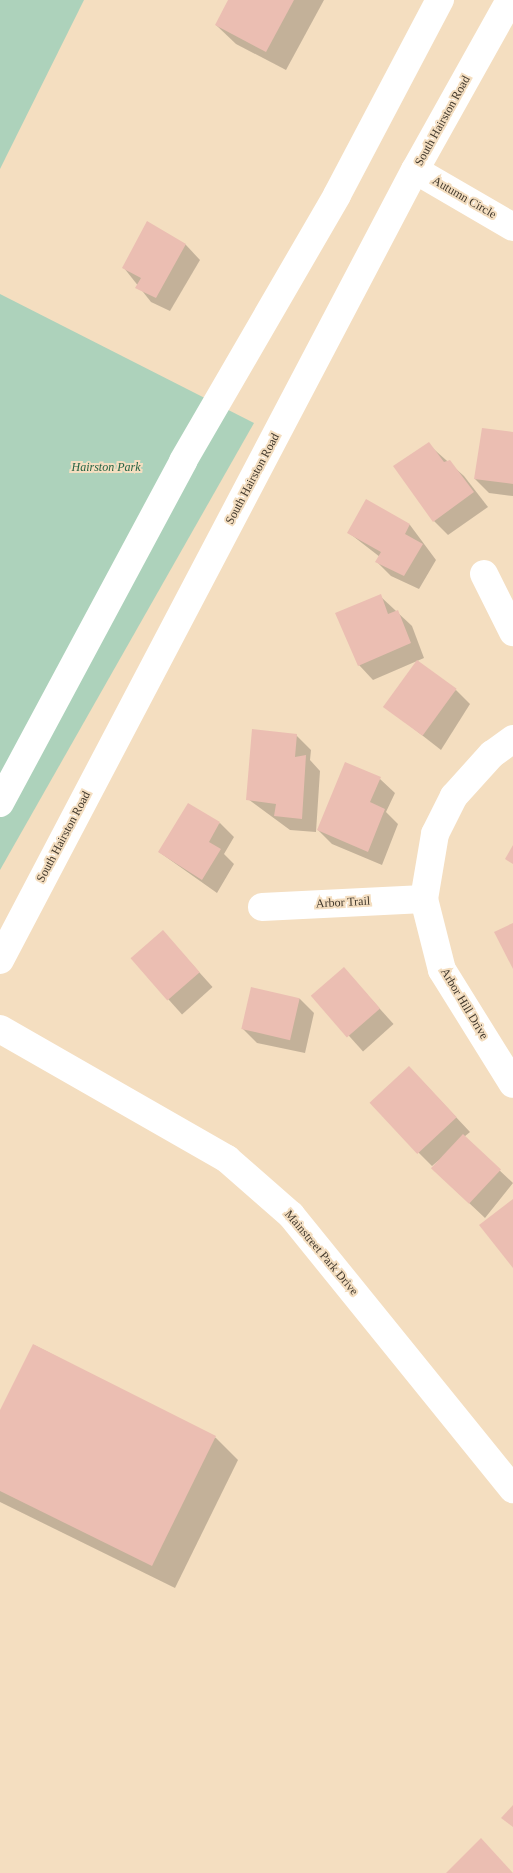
<!DOCTYPE html>
<html>
<head>
<meta charset="utf-8">
<style>
  body { margin:0 }
  #map { position:relative; width:513px; height:1873px; overflow:hidden; background:#f4dec0; font-family:"Times New Roman",serif }
  div>[style] { position:absolute }
  [style*='--x'] { left:calc(var(--x)*1px); top:calc(var(--y)*1px); width:calc(var(--w)*1px); rotate:calc(var(--a)*1deg) }
  .green>* { inset:0; background:#add2bb }
  .shadow>* { inset:0; background:#0003; transform-origin:0 0 }
  .building>* { inset:0; background:#ebbeb2; transform-origin:0 0 }
  .minor>* { height:28px; margin:-14px; padding:0 14px; transform-origin:14px; border-radius:14px; background:#fff }
  .primary>* { height:28px; margin:-14px; padding:0 14px; transform-origin:14px; border-radius:14px; background:#fff }
  span { translate:-50% -50%; white-space:nowrap; text-align:center; line-height:1.15; -webkit-text-stroke:4px #f4dec0; paint-order:stroke }
  .street-label { font-size:12px; color:#42392d }
  .park-label { font-size:12px; color:#236242; font-style:italic }
</style>
</head>
<body>
<div id="map">
  <div class="green">
    <div style="clip-path:polygon(0 0,84px 0,0 169px)"></div>
    <div style="clip-path:polygon(0 294px,254px 423px,0 870px)"></div>
  </div>
  <div class="shadow">
    <div style="clip-path:polygon(229px 0,324px 0,286px 70px,236px 44px,216px 25px)"></div>
    <div style="clip-path:polygon(147px 223px,186px 245px,200px 260px,170px 311px,151px 302px,124px 268px)"></div>
    <div style="clip-path:polygon(513px 433px,513px 496px,489px 493px,475px 479px)"></div>
    <div style="clip-path:polygon(428px 444px,464px 476px,488px 507px,448px 535px,434px 521px)"></div>
    <div style="clip-path:polygon(367px 501px,410px 525px,436px 560px,419px 589px,391px 576px,377px 562px,380px 557px,349px 533px)"></div>
    <div style="clip-path:polygon(380px 596px,412px 626px,424px 658px,373px 680px,359px 665px)"></div>
    <div style="clip-path:polygon(456px 690px,470px 704px,441px 750px,386px 707px)"></div>
    <div style="clip-path:polygon(296px 735px,311px 750px,310px 760px,320px 771px,316px 832px,290px 830px,248px 799px)"></div>
    <div style="clip-path:polygon(346px 764px,380px 779px,395px 793px,386px 812px,398px 824px,382px 865px,332px 844px,318px 830px)"></div>
    <div style="clip-path:polygon(220px 823px,234px 837px,224px 854px,234px 864px,217px 893px,159px 852px)"></div>
    <div style="left:163px;top:932px;width:74px;height:41px;rotate:48deg"></div>
    <div style="left:344px;top:969px;width:74px;height:41px;rotate:48deg"></div>
    <div style="clip-path:polygon(252px 989px,300px 999px,314px 1013px,305px 1053px,257px 1043px,243px 1029px)"></div>
    <div style="clip-path:polygon(423px 1082px,470px 1132px,464px 1137px,513px 1183px,485px 1218px,433px 1169px,439px 1160px,432px 1166px,418px 1152px)"></div>
    <div style="clip-path:polygon(34px 1345px,216px 1438px,238px 1460px,175px 1588px,0 1502px,0 1413px)"></div>
  </div>
  <div class="building">
    <div style="clip-path:polygon(228px 0,294px 0,266px 52px,215px 25px)"></div>
    <div style="clip-path:polygon(147px 221px,186px 244px,156px 298px,135px 288px,141px 278px,122px 268px)"></div>
    <div style="clip-path:polygon(482px 428px,513px 432px,513px 484px,474px 479px)"></div>
    <div style="clip-path:polygon(429px 442px,444px 462px,450px 460px,474px 492px,433px 522px,393px 466px)"></div>
    <div style="clip-path:polygon(366px 499px,410px 524px,405px 534px,423px 544px,404px 576px,375px 562px,381px 552px,347px 533px)"></div>
    <div style="clip-path:polygon(381px 594px,388px 614px,398px 610px,411px 643px,358px 666px,335px 613px)"></div>
    <div style="left:417px;top:660px;width:49px;height:58px;rotate:36deg"></div>
    <div style="clip-path:polygon(252px 729px,297px 734px,295px 757px,306px 755px,302px 819px,274px 816px,276px 804px,246px 800px)"></div>
    <div style="clip-path:polygon(345px 762px,381px 777px,370px 802px,385px 809px,368px 852px,317px 830px)"></div>
    <div style="clip-path:polygon(188px 803px,220px 822px,209px 842px,221px 849px,202px 880px,158px 852px)"></div>
    <div style="clip-path:polygon(513px 845px,513px 864px,505px 859px)"></div>
    <div style="clip-path:polygon(513px 923px,513px 969px,494px 932px)"></div>
    <div style="left:163px;top:930px;width:56px;height:43px;rotate:49deg"></div>
    <div style="left:344px;top:967px;width:55px;height:44px;rotate:49deg"></div>
    <div style="left:251px;top:987px;width:50px;height:43px;rotate:13deg"></div>
    <div style="left:409px;top:1066px;width:70px;height:54px;rotate:47deg"></div>
    <div style="left:463px;top:1134px;width:52px;height:47px;rotate:43deg"></div>
    <div style="clip-path:polygon(513px 1199px,513px 1268px,479px 1225px)"></div>
    <div style="clip-path:polygon(33px 1344px,216px 1436px,152px 1566px,0 1491px,0 1410px)"></div>
    <div style="clip-path:polygon(513px 1805px,513px 1827px,501px 1818px)"></div>
    <div style="clip-path:polygon(481px 1838px,513px 1873px,446px 1873px)"></div>
  </div>
  <div class="minor">
    <div style="--x:415;--y:170;--w:113;--a:30.2"></div>
    <div style="--x:484;--y:574;--w:65;--a:63.4"></div>
    <div style="--x:513;--y:739;--w:26;--a:144"></div>
    <div style="--x:492;--y:754;--w:57;--a:132.1"></div>
    <div style="--x:454;--y:796;--w:42;--a:116.6"></div>
    <div style="--x:435;--y:834;--w:66;--a:99.6"></div>
    <div style="--x:424;--y:899;--w:73;--a:75.8"></div>
    <div style="--x:442;--y:970;--w:134;--a:58.1"></div>
    <div style="--x:262;--y:907;--w:162;--a:-2.8"></div>
    <div style="--x:0;--y:1029;--w:262;--a:29.8"></div>
    <div style="--x:227;--y:1159;--w:85;--a:41.2"></div>
    <div style="--x:291;--y:1215;--w:353;--a:51"></div>
  </div>
  <div class="primary">
    <div style="--x:0;--y:803;--w:388;--a:-61.8"></div>
    <div style="--x:183;--y:461;--w:307;--a:-59.9"></div>
    <div style="--x:337;--y:195;--w:221;--a:-62.2"></div>
    <div style="--x:0;--y:960;--w:892;--a:-62.29"></div>
    <div style="--x:415;--y:170;--w:195;--a:-60.8"></div>
  </div>
  <div class="street-label">
    <span style="left:443px;top:121px;rotate:-61deg">South Hairston Road</span>
    <span style="left:464px;top:198px;rotate:30deg">Autumn Circle</span>
    <span style="left:253px;top:479px;rotate:-62deg">South Hairston Road</span>
    <span style="left:64px;top:837px;rotate:-62deg">South Hairston Road</span>
    <span style="left:343px;top:903px;rotate:-3deg">Arbor Trail</span>
    <span style="left:464px;top:1004px;rotate:59deg">Arbor Hill Drive</span>
    <span style="left:321px;top:1253px;rotate:50deg">Mainstreet Park Drive</span>
  </div>
  <div class="park-label">
    <span style="left:106px;top:468px">Hairston Park</span>
  </div>
</div>
</body>
</html>
